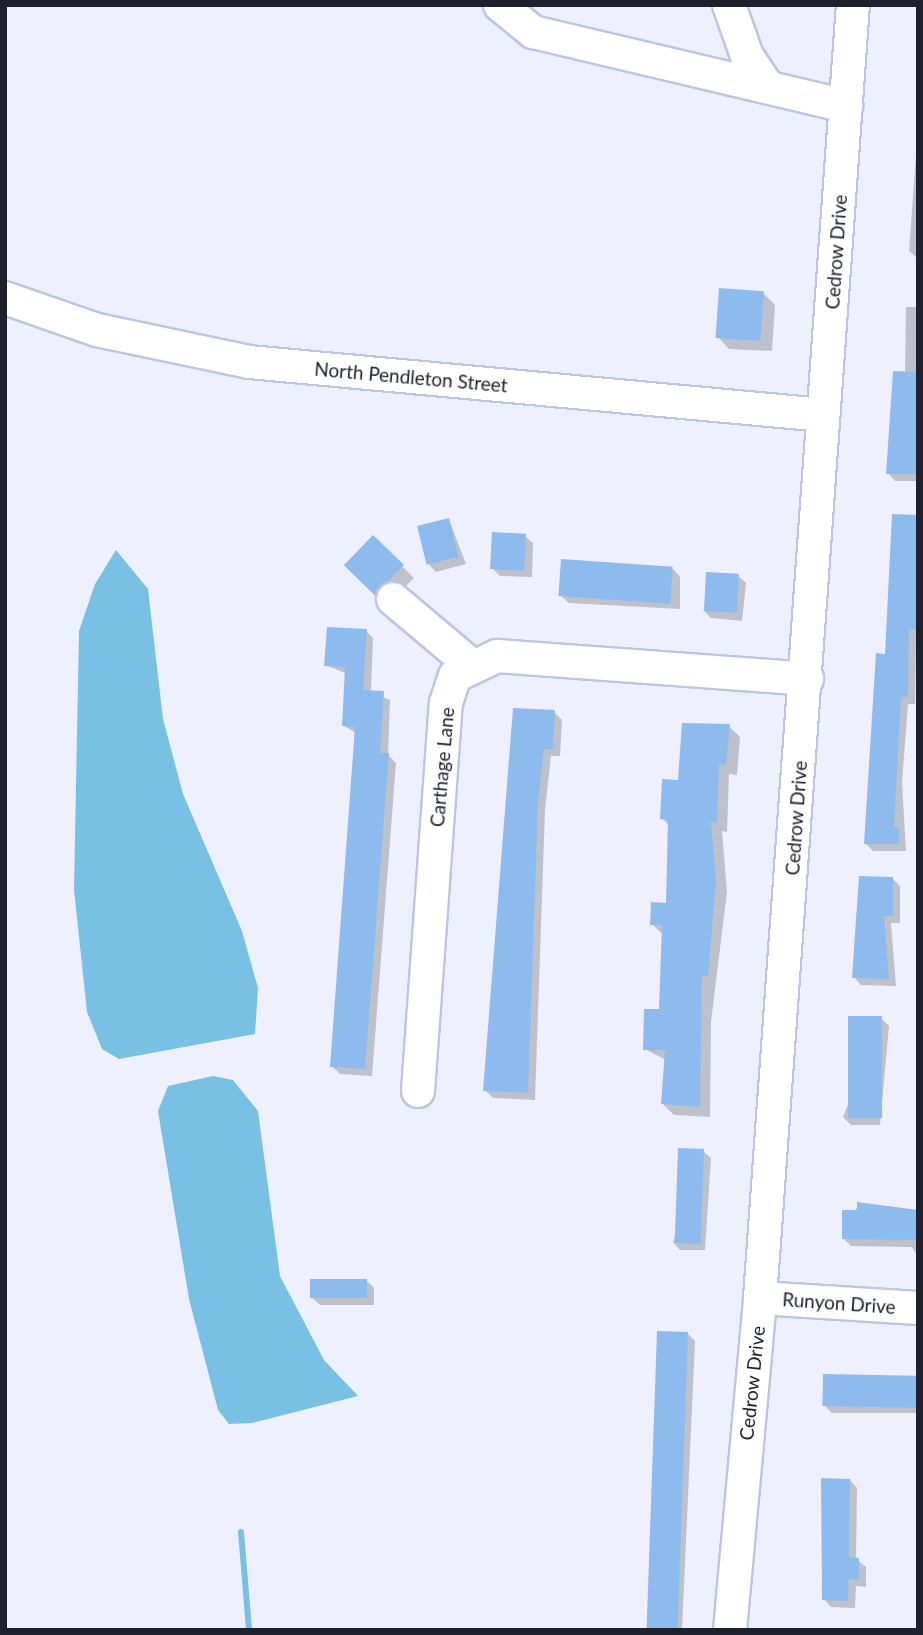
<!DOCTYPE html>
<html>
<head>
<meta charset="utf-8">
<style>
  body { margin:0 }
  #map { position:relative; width:923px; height:1635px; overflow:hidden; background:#eef1fd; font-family:Lato,sans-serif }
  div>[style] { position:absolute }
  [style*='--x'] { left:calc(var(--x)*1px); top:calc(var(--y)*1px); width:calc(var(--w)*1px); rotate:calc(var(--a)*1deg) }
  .water>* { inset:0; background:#79c1e4 }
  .shadow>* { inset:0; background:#0003; transform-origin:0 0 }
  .stream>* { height:6px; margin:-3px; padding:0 3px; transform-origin:3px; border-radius:3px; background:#79c1e4 }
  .building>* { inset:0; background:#8ebbee; transform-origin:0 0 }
  .roads { filter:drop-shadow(2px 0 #bec5e2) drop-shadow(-2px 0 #bec5e2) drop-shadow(0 2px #bec5e2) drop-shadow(0 -2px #bec5e2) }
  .minor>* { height:32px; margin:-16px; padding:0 16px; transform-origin:16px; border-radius:16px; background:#fff }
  span { translate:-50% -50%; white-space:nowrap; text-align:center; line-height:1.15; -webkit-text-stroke:6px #fff; paint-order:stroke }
  .street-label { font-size:19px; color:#1e202b }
  .frame { position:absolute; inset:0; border:7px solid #1e202b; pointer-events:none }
</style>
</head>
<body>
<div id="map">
  <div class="water">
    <div style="clip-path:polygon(116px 550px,148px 589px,163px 719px,183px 794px,242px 931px,258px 988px,255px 1034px,119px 1059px,102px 1049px,87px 1012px,74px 890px,79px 631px,95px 584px)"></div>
    <div style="clip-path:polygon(213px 1076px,233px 1080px,258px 1111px,280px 1276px,324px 1360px,358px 1396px,252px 1423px,229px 1424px,218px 1410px,189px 1299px,158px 1111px,168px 1086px)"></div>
  </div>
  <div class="shadow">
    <div style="clip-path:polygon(918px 127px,918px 259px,909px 251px)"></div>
    <div style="clip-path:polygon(763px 293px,775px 305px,772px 351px,729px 349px,718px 337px)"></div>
    <div style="clip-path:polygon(906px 307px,918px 307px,918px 481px,895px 481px,888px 473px,905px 373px)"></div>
    <div style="clip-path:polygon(918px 516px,915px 704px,908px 704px,902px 782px,906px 851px,873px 851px,865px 843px,887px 655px)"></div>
    <div style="clip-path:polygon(449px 520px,466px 564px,436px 572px,429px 565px)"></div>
    <div style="clip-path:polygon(525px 536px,533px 543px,532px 577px,500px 576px,492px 568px)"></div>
    <div style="left:373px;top:537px;width:58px;height:40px;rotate:45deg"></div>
    <div style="clip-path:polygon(673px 569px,680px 577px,680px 609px,569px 603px,561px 596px)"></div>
    <div style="clip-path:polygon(738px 576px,746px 583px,742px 621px,711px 618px,703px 610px)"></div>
    <div style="clip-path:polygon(366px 631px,373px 638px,371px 692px,390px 700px,388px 755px,396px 763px,372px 1076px,340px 1074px,332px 1066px,356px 733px,344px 726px,347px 674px,326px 665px)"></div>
    <div style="clip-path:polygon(515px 710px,554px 712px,562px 720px,560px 756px,551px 756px,545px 810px,535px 1100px,493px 1098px,485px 1090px)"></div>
    <div style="clip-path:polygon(729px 726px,740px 737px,737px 775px,729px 774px,727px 832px,722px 831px,727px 892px,711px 1022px,710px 1117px,674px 1115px,663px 1104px,666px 1060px,645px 1049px,661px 1011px,664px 936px,652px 924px,668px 905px,670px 827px,662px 818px,679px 782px)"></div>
    <div style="clip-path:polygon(893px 879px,900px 886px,900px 923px,891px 923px,896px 986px,861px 985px,854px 977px)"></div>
    <div style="clip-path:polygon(881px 1018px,889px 1026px,880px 1125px,851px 1125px,843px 1117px)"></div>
    <div style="clip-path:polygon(703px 1151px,711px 1158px,705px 1250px,680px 1250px,673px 1242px)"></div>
    <div style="clip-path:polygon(859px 1203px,918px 1212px,918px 1257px,912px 1247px,851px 1246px,843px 1238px)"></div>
    <div style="clip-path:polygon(366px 1280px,374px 1288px,374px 1305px,320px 1305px,312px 1298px)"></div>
    <div style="clip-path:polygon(688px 1334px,695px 1341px,682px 1630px,648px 1630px)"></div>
    <div style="clip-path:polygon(918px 1378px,918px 1413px,832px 1413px,824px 1405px)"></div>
    <div style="clip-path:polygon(850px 1480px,857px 1488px,856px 1559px,866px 1567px,866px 1587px,856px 1586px,855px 1608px,831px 1607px,824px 1599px)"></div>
  </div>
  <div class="stream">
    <div style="--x:241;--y:1532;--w:98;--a:85.3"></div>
  </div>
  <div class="building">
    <div style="left:719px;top:288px;width:45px;height:50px;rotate:4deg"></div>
    <div style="clip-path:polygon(893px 371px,918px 372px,918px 474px,886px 474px)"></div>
    <div style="clip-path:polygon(892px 514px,918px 515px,918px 630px,909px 629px,908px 697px,901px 697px,894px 827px,899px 827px,899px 844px,864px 844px,876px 653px,885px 654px)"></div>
    <div style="left:449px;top:518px;width:40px;height:33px;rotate:76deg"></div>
    <div style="left:492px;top:532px;width:34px;height:37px;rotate:3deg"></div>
    <div style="left:373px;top:535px;width:43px;height:42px;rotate:44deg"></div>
    <div style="left:561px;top:559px;width:112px;height:37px;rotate:4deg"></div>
    <div style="left:706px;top:572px;width:33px;height:39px;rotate:3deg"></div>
    <div style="clip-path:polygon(327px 627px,367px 629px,363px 690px,384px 691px,380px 753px,389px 753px,365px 1069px,330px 1067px,355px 727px,342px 726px,345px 667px,324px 666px)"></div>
    <div style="clip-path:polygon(513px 708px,555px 710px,553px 749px,544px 749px,538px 801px,528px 1093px,483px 1091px)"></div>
    <div style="clip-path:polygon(682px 723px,730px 724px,726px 765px,719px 764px,717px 822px,711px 821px,716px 880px,708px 976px,702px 976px,700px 1107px,661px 1104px,665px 1050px,643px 1050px,644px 1009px,659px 1009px,662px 925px,650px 925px,651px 902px,666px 903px,668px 820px,660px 819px,662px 779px,678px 780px)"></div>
    <div style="clip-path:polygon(859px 876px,893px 877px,893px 916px,884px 916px,889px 979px,852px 978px)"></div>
    <div style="left:848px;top:1016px;width:34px;height:102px"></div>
    <div style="left:678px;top:1148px;width:26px;height:95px;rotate:2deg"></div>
    <div style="clip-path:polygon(857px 1202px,918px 1210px,918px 1240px,842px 1239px,842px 1210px,857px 1210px)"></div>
    <div style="left:310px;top:1279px;width:57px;height:19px"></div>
    <div style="left:657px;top:1331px;width:31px;height:299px;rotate:2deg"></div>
    <div style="left:823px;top:1374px;width:95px;height:32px;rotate:1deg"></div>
    <div style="clip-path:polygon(821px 1478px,850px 1479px,849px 1557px,859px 1558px,859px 1580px,849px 1579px,848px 1601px,822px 1600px)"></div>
  </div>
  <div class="roads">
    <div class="minor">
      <div style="--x:500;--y:5;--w:43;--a:39.3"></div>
      <div style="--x:533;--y:32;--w:322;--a:13.3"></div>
      <div style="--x:729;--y:5;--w:54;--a:70.6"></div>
      <div style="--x:747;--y:56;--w:37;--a:56"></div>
      <div style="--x:5;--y:298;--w:97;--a:19.2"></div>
      <div style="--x:97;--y:330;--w:155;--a:11.9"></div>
      <div style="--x:249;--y:362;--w:577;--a:5.27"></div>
      <div style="--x:393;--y:599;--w:101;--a:40.2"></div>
      <div style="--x:418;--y:1091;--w:389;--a:-85.9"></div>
      <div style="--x:446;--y:703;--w:28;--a:-72"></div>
      <div style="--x:455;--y:676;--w:47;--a:-25.5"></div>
      <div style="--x:497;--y:656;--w:311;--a:4.2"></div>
      <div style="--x:760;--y:1298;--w:158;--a:3.6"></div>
      <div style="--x:730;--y:1630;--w:333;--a:-84.8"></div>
      <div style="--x:760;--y:1298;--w:1296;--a:-85.89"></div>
    </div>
  </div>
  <div class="street-label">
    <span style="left:836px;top:252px;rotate:-86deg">Cedrow Drive</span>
    <span style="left:411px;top:377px;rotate:5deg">North Pendleton Street</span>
    <span style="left:442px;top:767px;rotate:-85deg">Carthage Lane</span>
    <span style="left:796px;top:818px;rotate:-86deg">Cedrow Drive</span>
    <span style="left:839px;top:1303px;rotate:4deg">Runyon Drive</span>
    <span style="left:752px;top:1383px;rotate:-84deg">Cedrow Drive</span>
  </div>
  <div class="frame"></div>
</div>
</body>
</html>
